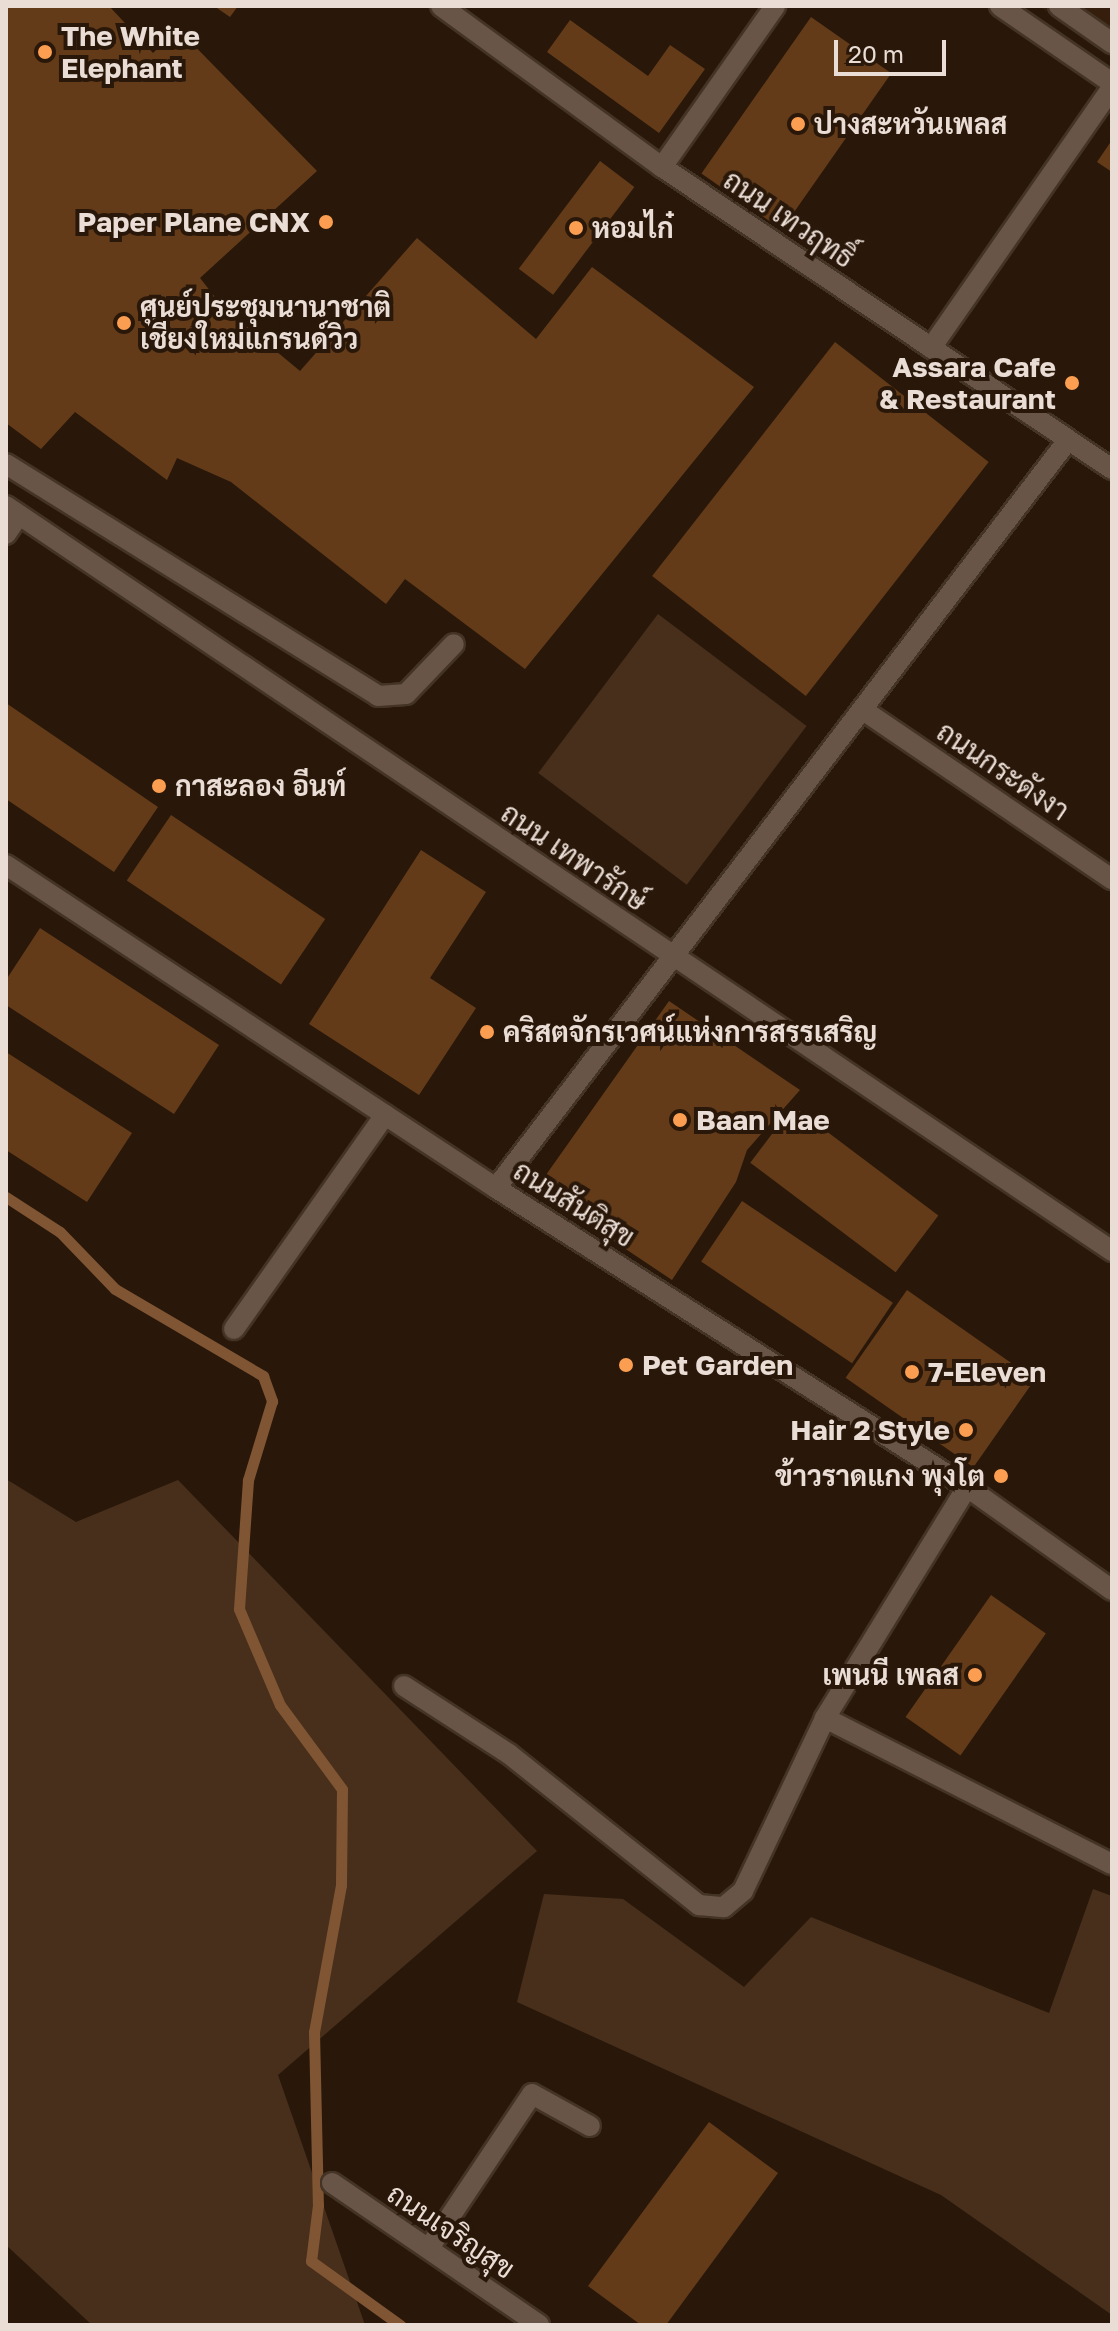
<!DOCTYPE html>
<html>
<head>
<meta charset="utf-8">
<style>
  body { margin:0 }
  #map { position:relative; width:1118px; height:2331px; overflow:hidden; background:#29180a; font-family:"Golos Text",Sarabun,sans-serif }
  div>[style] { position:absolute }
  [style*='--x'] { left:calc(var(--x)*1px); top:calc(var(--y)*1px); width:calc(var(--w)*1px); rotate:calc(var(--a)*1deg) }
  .built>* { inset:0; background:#351e0b }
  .green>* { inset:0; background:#482f1b; transform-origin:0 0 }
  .stream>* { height:11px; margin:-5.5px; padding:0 5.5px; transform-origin:5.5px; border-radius:5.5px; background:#805534 }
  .building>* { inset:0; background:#643b19; transform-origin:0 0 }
  .roads { filter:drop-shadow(2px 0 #443426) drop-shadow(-2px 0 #443426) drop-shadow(0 2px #443426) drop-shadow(0 -2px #443426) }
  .minor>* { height:20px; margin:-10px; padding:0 10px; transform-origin:10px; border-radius:10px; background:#685547 }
  .dots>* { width:22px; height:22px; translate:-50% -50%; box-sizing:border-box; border:4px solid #29180a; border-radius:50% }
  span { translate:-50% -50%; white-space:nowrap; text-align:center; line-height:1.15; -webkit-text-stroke:8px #29180a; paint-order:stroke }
  .poi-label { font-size:28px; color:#eaddd5; font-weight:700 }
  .left { translate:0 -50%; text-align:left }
  .right { translate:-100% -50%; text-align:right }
  .street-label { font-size:28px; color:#eaddd5 }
  .frame { position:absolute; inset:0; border:8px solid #eaddd5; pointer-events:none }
  .scale { position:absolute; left:834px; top:40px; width:112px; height:36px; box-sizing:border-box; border:4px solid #eaddd5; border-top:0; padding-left:10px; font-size:24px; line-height:28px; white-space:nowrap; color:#eaddd5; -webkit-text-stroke:6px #29180a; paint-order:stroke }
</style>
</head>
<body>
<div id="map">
  <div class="built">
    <div style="clip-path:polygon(1039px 6px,1112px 6px,1112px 58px)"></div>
  </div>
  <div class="green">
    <div style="left:658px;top:614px;width:186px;height:199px;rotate:37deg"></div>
    <div style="clip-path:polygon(6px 1479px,76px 1522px,178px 1480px,537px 1851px,278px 2075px,365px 2325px,92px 2325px,6px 2245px)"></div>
    <div style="clip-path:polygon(1093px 1889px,1112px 1896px,1112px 2315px,941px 2195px,517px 2002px,544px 1894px,623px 1899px,744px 1987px,811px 1917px,1049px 2013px)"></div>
  </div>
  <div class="stream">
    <div style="--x:6;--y:1197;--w:64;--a:32.9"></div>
    <div style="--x:60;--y:1232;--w:79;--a:46"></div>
    <div style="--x:115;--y:1289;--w:172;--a:30.4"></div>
    <div style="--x:263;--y:1376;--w:27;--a:70"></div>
    <div style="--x:272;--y:1401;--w:83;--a:106.9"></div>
    <div style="--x:248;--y:1480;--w:129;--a:94"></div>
    <div style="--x:239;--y:1609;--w:104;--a:66.9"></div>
    <div style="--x:280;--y:1705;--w:104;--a:53.6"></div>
    <div style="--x:342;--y:1789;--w:96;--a:90.6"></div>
    <div style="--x:341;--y:1885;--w:149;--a:100.4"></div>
    <div style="--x:314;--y:2032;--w:173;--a:88.7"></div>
    <div style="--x:318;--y:2205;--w:56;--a:97.1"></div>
    <div style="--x:311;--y:2261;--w:110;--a:35.7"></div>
  </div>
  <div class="building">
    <div style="clip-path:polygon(6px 6px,109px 6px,153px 53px,178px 29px,317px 171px,200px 278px,222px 306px,300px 371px,417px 238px,536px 339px,592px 267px,754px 387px,525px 669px,405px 579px,386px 604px,231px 482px,177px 458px,167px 480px,75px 412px,41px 449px,6px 423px)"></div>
    <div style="clip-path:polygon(214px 6px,238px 6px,230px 17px)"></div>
    <div style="left:811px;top:17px;width:98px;height:191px;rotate:35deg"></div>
    <div style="clip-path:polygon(570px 20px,648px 76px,670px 45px,705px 69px,659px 133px,547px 52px)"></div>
    <div style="clip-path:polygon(1112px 140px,1112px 172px,1097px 162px)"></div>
    <div style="left:600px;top:161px;width:43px;height:135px;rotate:37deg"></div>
    <div style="left:835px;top:342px;width:195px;height:297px;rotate:38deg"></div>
    <div style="clip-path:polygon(6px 703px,158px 807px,114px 872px,6px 799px)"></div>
    <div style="left:171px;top:815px;width:186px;height:79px;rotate:34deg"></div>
    <div style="clip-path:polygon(421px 850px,486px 892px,430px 978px,476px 1008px,419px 1095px,309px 1024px)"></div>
    <div style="clip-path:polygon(40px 928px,219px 1045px,174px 1114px,6px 1005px,6px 980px)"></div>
    <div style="clip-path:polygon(669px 1001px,800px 1090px,747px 1150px,736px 1182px,672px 1280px,536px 1189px)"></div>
    <div style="clip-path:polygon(6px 1052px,132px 1133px,87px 1202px,6px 1150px)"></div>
    <div style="left:793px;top:1106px;width:182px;height:71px;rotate:37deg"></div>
    <div style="left:742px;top:1201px;width:182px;height:73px;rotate:34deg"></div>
    <div style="left:907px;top:1290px;width:156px;height:107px;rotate:35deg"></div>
    <div style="left:991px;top:1595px;width:67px;height:149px;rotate:35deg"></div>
    <div style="clip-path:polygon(709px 2122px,778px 2173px,666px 2325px,641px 2325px,588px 2286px)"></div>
  </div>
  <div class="roads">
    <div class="minor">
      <div style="--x:441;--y:6;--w:273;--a:36.1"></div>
      <div style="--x:662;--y:167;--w:542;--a:33.87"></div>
      <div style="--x:1000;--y:6;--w:136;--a:34.5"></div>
      <div style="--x:1059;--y:6;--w:65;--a:34.9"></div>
      <div style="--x:662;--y:167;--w:197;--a:-54.9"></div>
      <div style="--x:931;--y:348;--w:317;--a:-55.2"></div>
      <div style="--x:6;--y:464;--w:438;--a:31.9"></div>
      <div style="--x:378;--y:696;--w:28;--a:-4"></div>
      <div style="--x:406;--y:694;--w:69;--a:-46.2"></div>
      <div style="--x:6;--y:506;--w:1334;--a:33.96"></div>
      <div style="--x:6;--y:534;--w:23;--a:-56"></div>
      <div style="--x:863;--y:710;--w:301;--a:34.2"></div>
      <div style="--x:6;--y:865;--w:587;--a:33.39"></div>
      <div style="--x:496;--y:1188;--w:558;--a:32.41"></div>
      <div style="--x:967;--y:1487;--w:178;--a:35.4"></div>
      <div style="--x:496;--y:1188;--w:942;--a:-52.59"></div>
      <div style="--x:234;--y:1329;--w:262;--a:-54.8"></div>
      <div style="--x:404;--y:1686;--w:125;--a:32.9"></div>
      <div style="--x:509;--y:1754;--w:243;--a:38.5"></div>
      <div style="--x:699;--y:1905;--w:25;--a:5"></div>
      <div style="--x:724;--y:1907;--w:25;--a:-40"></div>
      <div style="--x:743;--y:1891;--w:191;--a:-64.6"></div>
      <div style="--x:825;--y:1718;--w:271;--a:-58.4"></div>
      <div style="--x:825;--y:1718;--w:322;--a:27"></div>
      <div style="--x:332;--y:2183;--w:251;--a:34.4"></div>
      <div style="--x:429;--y:2248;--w:185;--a:-56.2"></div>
      <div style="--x:532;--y:2094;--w:66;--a:28.9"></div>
    </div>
  </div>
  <div class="dots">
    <div style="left:45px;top:52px;background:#fb9e51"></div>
    <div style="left:798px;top:124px;background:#fb9e51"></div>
    <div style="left:326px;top:222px;background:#fb9e51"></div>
    <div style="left:576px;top:228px;background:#fb9e51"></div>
    <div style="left:124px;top:323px;background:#fb9e51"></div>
    <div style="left:1072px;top:383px;background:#fb9e51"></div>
    <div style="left:159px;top:786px;background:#fb9e51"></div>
    <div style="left:487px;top:1032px;background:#fb9e51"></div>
    <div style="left:680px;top:1120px;background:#fb9e51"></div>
    <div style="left:626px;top:1365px;background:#fb9e51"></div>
    <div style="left:912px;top:1372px;background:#fb9e51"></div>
    <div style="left:966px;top:1430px;background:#fb9e51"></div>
    <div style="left:1001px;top:1476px;background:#fb9e51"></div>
    <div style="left:975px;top:1675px;background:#fb9e51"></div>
  </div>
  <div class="poi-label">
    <span class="left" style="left:61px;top:52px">The White<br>Elephant</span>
    <span class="left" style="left:814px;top:124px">ปางสะหวันเพลส</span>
    <span class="right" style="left:310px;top:222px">Paper Plane CNX</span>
    <span class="left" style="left:592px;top:228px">หอมไก๋</span>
    <span class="left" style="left:140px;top:323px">ศูนย์ประชุมนานาชาติ<br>เชียงใหม่แกรนด์วิว</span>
    <span class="right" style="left:1056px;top:383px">Assara Cafe<br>&amp; Restaurant</span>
    <span class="left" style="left:175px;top:786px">กาสะลอง อีนท์</span>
    <span class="left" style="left:503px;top:1032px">คริสตจักรเวศน์แห่งการสรรเสริญ</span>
    <span class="left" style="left:696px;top:1120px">Baan Mae</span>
    <span class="left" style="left:642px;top:1365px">Pet Garden</span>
    <span class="left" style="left:928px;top:1372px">7-Eleven</span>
    <span class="right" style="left:950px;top:1430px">Hair 2 Style</span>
    <span class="right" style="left:985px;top:1476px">ข้าวราดแกง พุงโต</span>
    <span class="right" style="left:959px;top:1675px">เพนนี เพลส</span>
  </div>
  <div class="street-label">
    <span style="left:789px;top:219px;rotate:34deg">ถนน เทวฤทธิ์</span>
    <span style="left:1003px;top:771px;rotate:34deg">ถนนกระดังงา</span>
    <span style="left:574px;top:857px;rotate:34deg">ถนน เทพารักษ์</span>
    <span style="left:574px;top:1204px;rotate:32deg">ถนนสันติสุข</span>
    <span style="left:451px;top:2231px;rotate:34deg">ถนนเจริญสุข</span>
  </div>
  <div class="frame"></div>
  <div class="scale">20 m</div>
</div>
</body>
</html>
